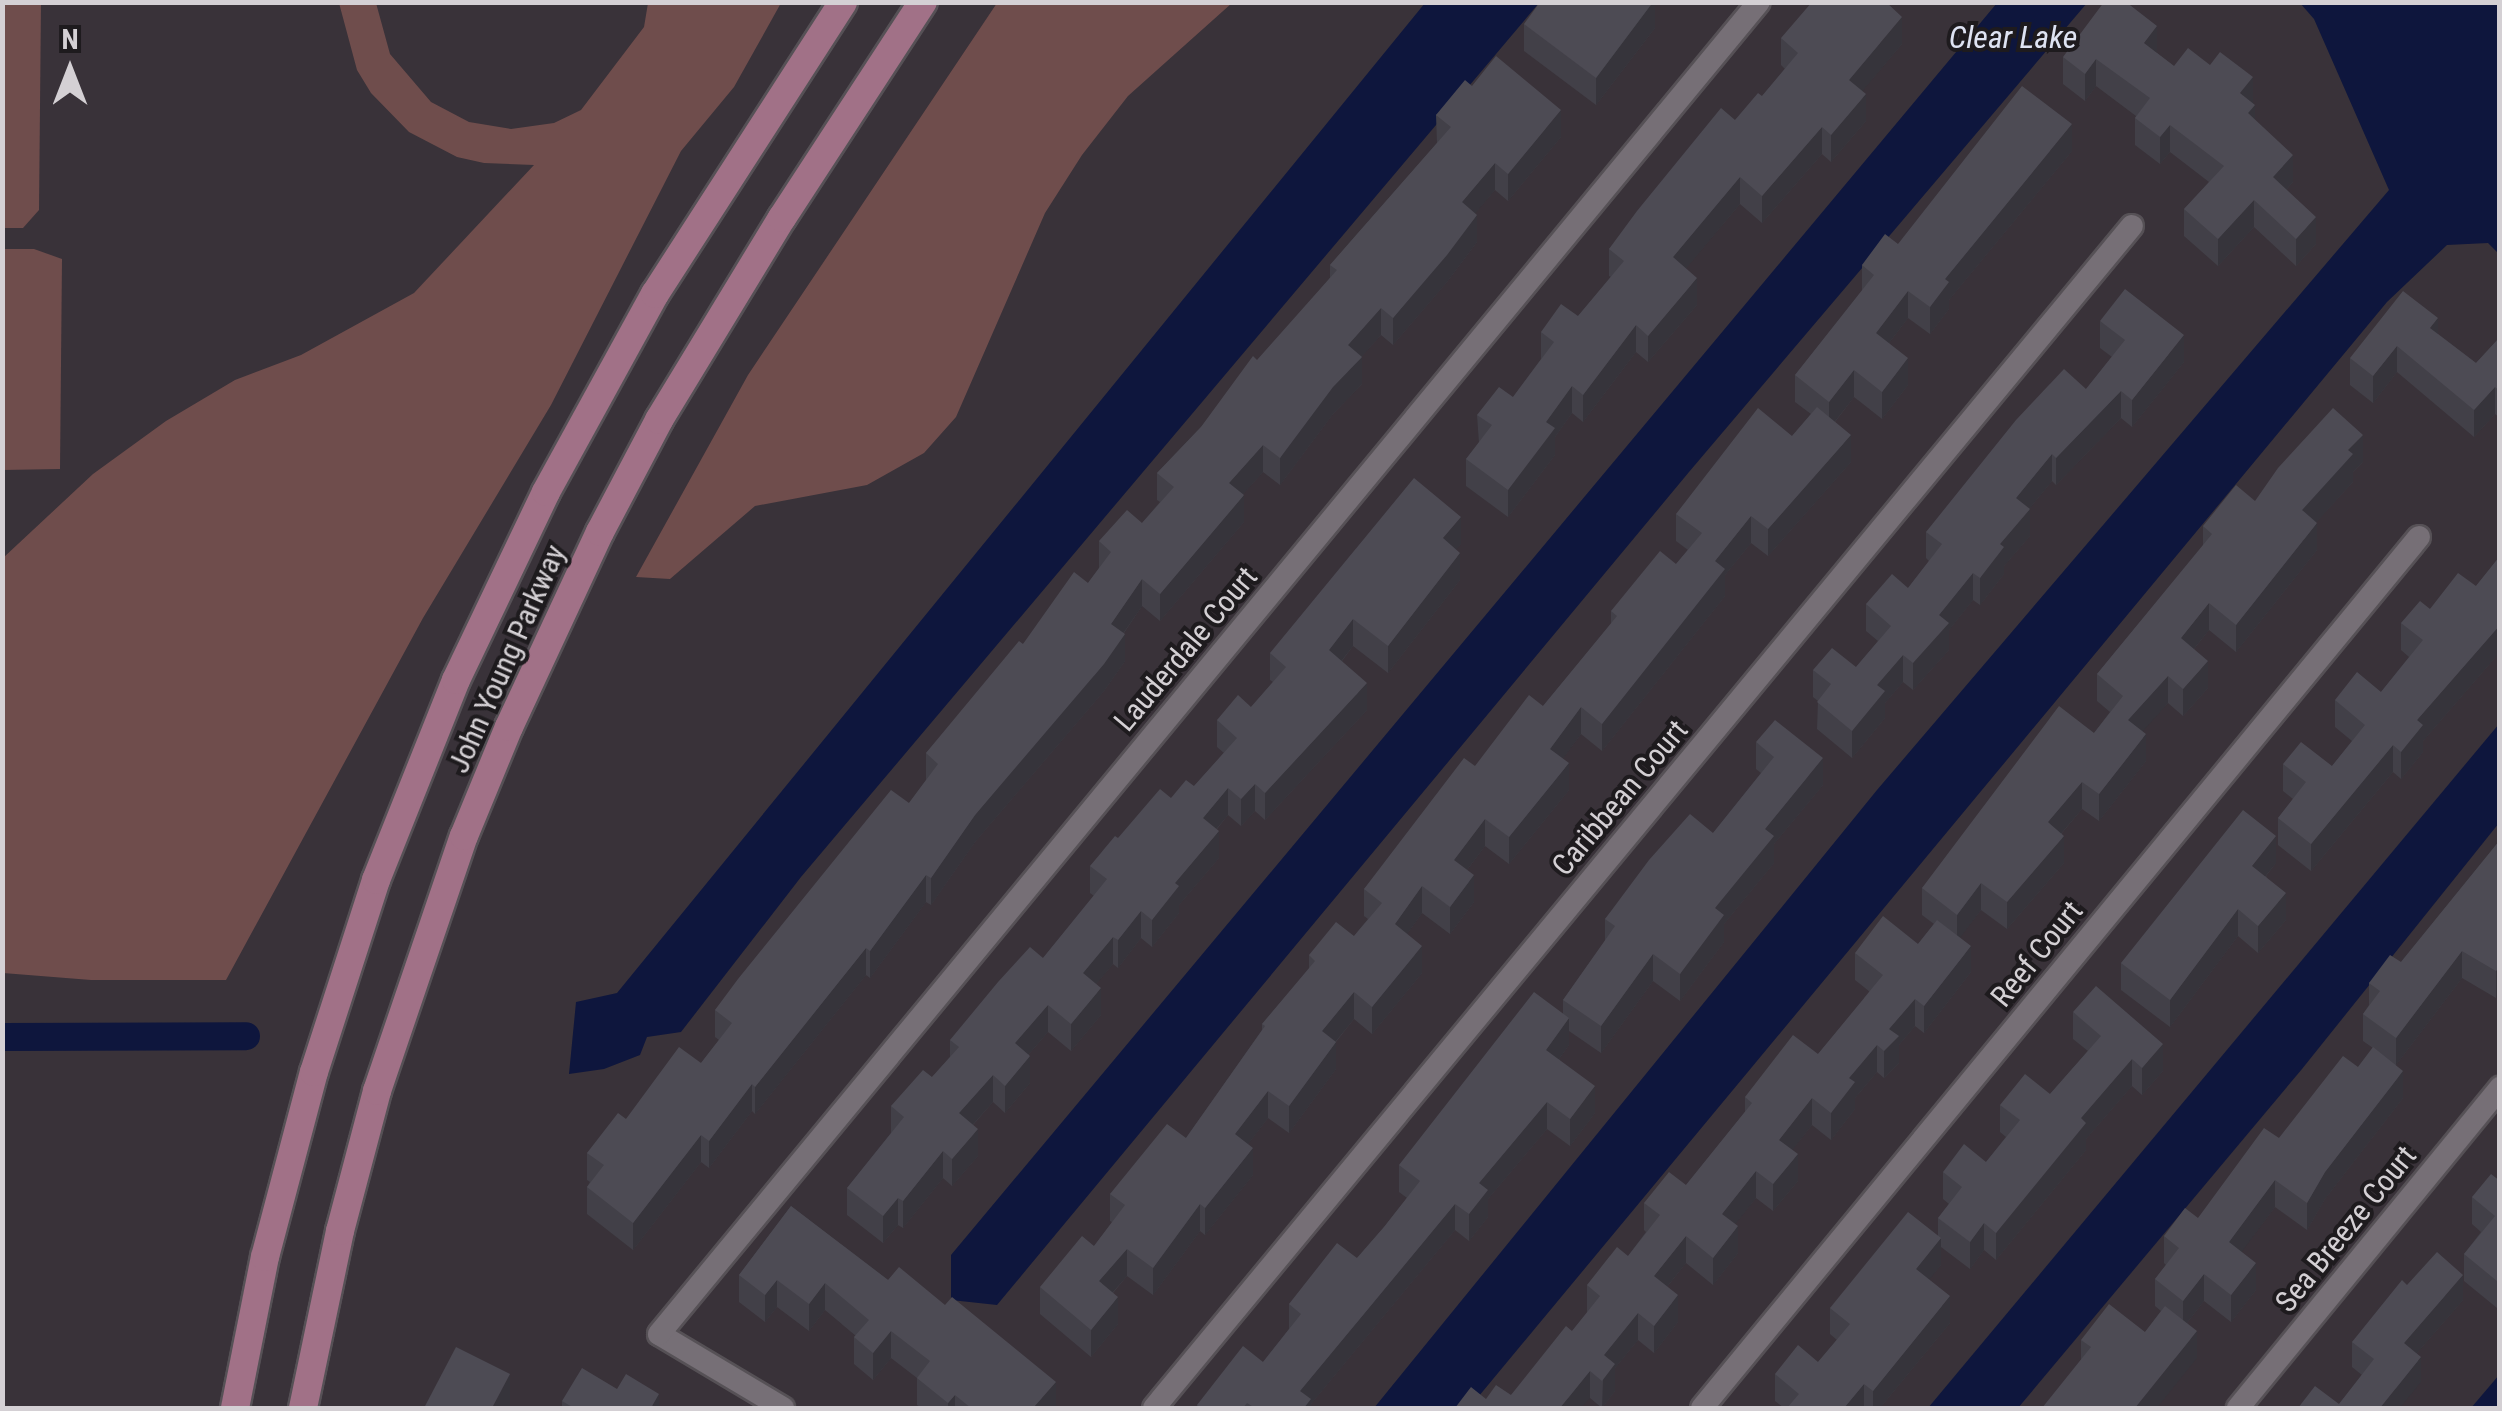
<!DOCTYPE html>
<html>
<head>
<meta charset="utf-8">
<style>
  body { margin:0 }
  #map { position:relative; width:2502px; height:1411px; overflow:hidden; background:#393239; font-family:"Roboto Condensed",sans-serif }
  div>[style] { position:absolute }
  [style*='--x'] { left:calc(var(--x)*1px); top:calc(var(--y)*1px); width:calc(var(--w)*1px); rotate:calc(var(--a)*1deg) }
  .green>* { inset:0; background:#6f4d4c }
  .water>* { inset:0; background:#0e163d }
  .canal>* { height:28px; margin:-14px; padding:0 14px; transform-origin:14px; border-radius:14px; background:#0e163d }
  .roads { filter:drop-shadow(2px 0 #565156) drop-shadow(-2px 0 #565156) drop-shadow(0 2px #565156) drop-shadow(0 -2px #565156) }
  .minor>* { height:22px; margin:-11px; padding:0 11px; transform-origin:11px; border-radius:11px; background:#766f76 }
  .primary>* { height:28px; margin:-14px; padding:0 14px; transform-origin:14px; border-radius:14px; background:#a17187 }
  .wall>* { inset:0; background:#424048 }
  .shaded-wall>* { inset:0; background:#36343b }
  .building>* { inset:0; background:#4d4b54 }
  span { translate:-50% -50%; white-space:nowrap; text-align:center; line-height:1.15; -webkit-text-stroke:8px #1e1b1e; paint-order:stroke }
  .street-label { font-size:30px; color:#d4d0d4 }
  .water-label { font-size:32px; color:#dee3f2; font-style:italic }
  .frame { position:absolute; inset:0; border:5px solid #d4d0d4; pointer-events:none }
  .north { position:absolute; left:20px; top:20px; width:100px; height:100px; -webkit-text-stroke:8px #1e1b1e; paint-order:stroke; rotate:0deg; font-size:28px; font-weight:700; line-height:40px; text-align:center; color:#d4d0d4 }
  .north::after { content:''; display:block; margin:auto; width:35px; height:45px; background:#d4d0d4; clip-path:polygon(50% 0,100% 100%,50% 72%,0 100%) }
</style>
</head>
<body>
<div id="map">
  <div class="green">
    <div style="clip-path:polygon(3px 2px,41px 3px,39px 210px,23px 228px,3px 228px)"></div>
    <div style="clip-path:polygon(339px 3px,376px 3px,390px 54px,431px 102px,469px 122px,511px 129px,554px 123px,581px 110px,644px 27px,648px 3px,781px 3px,734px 87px,681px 151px,551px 405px,423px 618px,226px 980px,91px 980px,3px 973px,3px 558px,93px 474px,166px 421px,235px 380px,301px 355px,414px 293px,534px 165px,484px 163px,457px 157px,409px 132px,371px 93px,357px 70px)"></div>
    <div style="clip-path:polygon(997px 3px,1232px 3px,1128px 96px,1082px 155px,1045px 213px,956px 417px,924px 453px,867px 485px,755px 506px,670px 579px,636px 577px,748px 375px)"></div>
    <div style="clip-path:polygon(2px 249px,34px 249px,62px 259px,60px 469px,3px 470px)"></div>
  </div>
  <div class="water">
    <div style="clip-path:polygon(1425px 3px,1539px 3px,801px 877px,681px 1032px,647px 1037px,640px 1055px,604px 1069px,569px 1074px,576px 1002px,617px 993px)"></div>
    <div style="clip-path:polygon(1997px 3px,2087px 3px,1689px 472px,997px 1305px,951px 1300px,951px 1255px)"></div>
    <div style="clip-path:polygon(2300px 3px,2499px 3px,2499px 254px,2488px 243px,2447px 245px,2387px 302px,1469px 1408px,1374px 1408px,1877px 790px,2389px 190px,2314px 19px)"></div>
    <div style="clip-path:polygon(2499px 724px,2499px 823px,2302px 1069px,2018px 1408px,1928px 1408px)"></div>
    <div style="clip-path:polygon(2499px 1375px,2499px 1408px,2471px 1408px)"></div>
  </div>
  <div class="canal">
    <div style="--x:2;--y:1037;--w:244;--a:-0.2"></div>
  </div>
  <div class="roads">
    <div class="minor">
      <div style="--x:783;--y:1408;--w:144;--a:-149.2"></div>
      <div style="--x:659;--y:1334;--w:1727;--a:-50.45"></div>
      <div style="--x:1154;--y:1408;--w:1534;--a:-50.4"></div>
      <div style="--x:1702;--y:1408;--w:1128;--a:-50.54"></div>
      <div style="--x:2238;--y:1408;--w:414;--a:-50.7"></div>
    </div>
    <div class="primary">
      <div style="--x:235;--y:1408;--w:154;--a:-78.8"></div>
      <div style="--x:265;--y:1257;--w:191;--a:-75.2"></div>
      <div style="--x:314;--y:1072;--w:202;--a:-72.1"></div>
      <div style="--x:376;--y:880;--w:215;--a:-68.2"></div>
      <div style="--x:456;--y:680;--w:208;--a:-64.4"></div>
      <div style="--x:546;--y:492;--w:226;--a:-61.2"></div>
      <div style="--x:655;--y:294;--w:347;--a:-57.2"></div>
      <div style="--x:303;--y:1408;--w:181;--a:-78.2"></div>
      <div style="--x:340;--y:1231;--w:145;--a:-75.2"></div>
      <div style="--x:377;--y:1091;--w:269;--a:-71.2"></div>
      <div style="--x:464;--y:836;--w:118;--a:-67.6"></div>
      <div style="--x:509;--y:727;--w:215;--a:-65"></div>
      <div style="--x:600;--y:532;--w:127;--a:-62.2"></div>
      <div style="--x:659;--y:420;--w:237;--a:-58.7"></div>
      <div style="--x:782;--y:218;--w:258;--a:-56.9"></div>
    </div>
  </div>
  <div class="wall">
    <div style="clip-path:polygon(1655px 2px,1655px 28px,1596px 105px,1524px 51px,1524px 24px)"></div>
    <div style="clip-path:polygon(1781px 38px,1902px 44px,1862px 91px,1866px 121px,1831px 162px,1822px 154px,1762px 223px,1740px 204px,1686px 268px,1697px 305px,1648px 362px,1636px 352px,1583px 422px,1572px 413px,1555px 437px,1555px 455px,1508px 517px,1466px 486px,1466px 459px,1479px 443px,1477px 415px,1513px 397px,1541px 359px,1541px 332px,1578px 316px,1611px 277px,1609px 276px,1609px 249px,1735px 120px,1762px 96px,1785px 69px,1781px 65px)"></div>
    <div style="clip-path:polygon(2157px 53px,2174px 66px,2253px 103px,2255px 120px,2293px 182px,2286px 190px,2316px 244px,2296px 266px,2254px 227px,2218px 266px,2184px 236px,2184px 209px,2209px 182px,2170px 152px,2160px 164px,2135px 145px,2135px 118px,2136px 116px,2096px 86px,2085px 101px,2063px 84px,2063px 57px)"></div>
    <div style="clip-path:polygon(1472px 86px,1561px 137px,1508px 201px,1495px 190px,1475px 213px,1477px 242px,1447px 282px,1393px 345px,1381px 335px,1361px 357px,1362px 384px,1333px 414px,1280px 485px,1263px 472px,1243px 494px,1244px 522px,1160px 621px,1142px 606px,1124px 633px,1125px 661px,1104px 691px,975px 842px,931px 905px,926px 902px,870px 978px,866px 975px,755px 1114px,752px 1111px,709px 1168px,701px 1162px,633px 1250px,587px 1214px,587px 1187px,590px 1182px,587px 1180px,587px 1153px,626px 1119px,701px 1063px,719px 1040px,715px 1037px,715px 1010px,909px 803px,926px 780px,926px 753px,1023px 644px,1088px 583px,1099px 568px,1099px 541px,1142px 523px,1160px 502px,1157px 500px,1157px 473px,1201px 427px,1330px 278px,1330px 265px,1437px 143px,1436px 115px)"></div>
    <div style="clip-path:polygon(2072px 151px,1949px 300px,1949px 309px,1930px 334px,1908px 318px,1889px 343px,1908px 385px,1882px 419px,1854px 397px,1835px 422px,1851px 462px,1768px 556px,1751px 543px,1725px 575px,1725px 596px,1602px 751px,1581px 734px,1563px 758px,1569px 790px,1509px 864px,1485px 846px,1467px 870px,1474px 902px,1450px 934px,1422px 913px,1407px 934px,1422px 973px,1372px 1034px,1354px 1019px,1336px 1042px,1336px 1069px,1289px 1133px,1268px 1118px,1248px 1144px,1253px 1175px,1205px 1235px,1200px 1231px,1153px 1295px,1127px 1276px,1113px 1293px,1118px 1324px,1091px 1357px,1040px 1314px,1040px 1287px,1094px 1246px,1112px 1222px,1110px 1221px,1110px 1194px,1186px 1138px,1262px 1030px,1262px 1024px,1309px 969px,1309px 955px,1354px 936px,1368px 919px,1364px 916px,1364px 889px,1475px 766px,1543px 706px,1611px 624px,1611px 611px,1676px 564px,1688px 550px,1676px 541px,1676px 514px,1792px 436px,1811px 414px,1795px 402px,1795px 375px,1862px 291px,1862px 265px,1898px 244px)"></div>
    <div style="clip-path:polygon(2100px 321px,2184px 362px,2132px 427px,2121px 418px,2056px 485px,2052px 481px,2029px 509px,2030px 536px,2004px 566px,2004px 574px,1980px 605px,1973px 600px,1949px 630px,1949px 650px,1913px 690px,1903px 682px,1885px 703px,1885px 718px,1852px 758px,1817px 729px,1818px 701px,1813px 697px,1813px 670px,1856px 667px,1878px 641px,1866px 631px,1866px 604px,1908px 588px,1929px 561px,1926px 558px,1926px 532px,2086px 389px,2112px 357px,2100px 348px)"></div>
    <div style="clip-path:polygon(2438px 334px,2476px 363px,2500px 337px,2500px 418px,2495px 414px,2474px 437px,2397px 372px,2373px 403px,2350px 385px,2350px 358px)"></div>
    <div style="clip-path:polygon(2363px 462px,2353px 472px,2353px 482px,2316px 522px,2317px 550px,2236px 652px,2209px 630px,2194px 649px,2208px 688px,2183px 716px,2168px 703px,2142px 731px,2146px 761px,2099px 821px,2082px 809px,2062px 833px,2064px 863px,2007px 929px,1981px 910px,1960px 937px,1971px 972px,1924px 1033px,1915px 1026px,1899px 1045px,1899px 1063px,1884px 1078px,1877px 1072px,1855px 1098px,1855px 1109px,1831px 1140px,1812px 1125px,1792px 1150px,1798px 1181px,1773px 1211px,1756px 1198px,1735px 1224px,1738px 1253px,1713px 1285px,1686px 1263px,1667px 1287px,1678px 1322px,1654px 1353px,1638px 1340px,1615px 1368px,1615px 1391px,1602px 1408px,1590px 1398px,1486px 1399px,1511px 1395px,1572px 1331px,1587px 1313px,1587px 1285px,1628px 1256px,1646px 1232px,1644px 1230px,1644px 1203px,1686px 1185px,1745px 1112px,1745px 1097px,1818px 1054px,1870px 992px,1855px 980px,1855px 953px,1918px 944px,1934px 924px,1922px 915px,1922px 888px,2094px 733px,2110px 712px,2097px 701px,2097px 674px,2203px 546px,2203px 526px,2255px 501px)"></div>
    <div style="clip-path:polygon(1461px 544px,1456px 549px,1460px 580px,1388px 673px,1353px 646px,1342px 661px,1367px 710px,1265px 820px,1255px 811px,1241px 826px,1228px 815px,1217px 829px,1219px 858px,1179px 905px,1179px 913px,1152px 947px,1141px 938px,1118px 968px,1113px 964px,1096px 984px,1101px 1015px,1071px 1051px,1048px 1032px,1029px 1054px,1030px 1083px,1005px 1113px,993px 1102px,973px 1125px,978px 1156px,952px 1186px,943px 1178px,903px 1228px,898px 1225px,883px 1243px,847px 1215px,847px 1188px,891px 1133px,891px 1106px,932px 1077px,950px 1057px,950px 1040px,1043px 958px,1094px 896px,1090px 893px,1090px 866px,1118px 838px,1171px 798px,1194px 786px,1224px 753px,1217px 747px,1217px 720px,1251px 707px,1273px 682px,1270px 680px,1270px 653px)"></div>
    <div style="clip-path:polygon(2500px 556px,2500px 652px,2423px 741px,2423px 752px,2401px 779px,2393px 772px,2311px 871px,2278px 845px,2278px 818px,2293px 799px,2283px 791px,2283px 764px,2332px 766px,2352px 741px,2335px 727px,2335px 700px,2381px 692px,2409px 657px,2401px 650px,2401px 623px,2476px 586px)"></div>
    <div style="clip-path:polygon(1756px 742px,1823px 785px,1774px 844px,1774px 863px,1724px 924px,1724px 942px,1680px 1001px,1653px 981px,1601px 1053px,1569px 1031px,1569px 1045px,1559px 1059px,1595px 1113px,1570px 1146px,1547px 1129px,1488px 1199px,1488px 1217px,1469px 1241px,1455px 1230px,1311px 1404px,1311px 1408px,1197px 1408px,1197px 1405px,1263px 1362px,1289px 1329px,1289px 1304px,1357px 1258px,1384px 1227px,1407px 1198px,1399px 1192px,1399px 1165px,1563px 1014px,1563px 1000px,1605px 941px,1605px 919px,1713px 833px,1761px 773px,1756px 769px)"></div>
    <div style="clip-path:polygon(2500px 840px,2496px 998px,2462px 978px,2396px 1065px,2403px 1098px,2325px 1199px,2307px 1230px,2275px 1207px,2241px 1252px,2256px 1290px,2231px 1322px,2204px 1301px,2187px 1323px,2197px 1358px,2081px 1360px,2081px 1340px,2145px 1332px,2161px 1311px,2155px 1306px,2155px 1279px,2166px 1265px,2164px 1263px,2164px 1236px,2198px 1218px,2279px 1138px,2358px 1067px,2373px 1048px,2363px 1041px,2363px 1014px,2369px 1005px,2369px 983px,2401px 962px)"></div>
    <div style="clip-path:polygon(2276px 863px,2266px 876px,2286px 920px,2258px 953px,2238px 936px,2170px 1027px,2121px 990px,2121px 963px)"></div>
    <div style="clip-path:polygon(2073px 1012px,2163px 1071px,2142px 1095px,2132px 1086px,2086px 1139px,2086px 1150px,1996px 1260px,1984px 1250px,1970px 1269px,1941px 1247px,1941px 1265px,1929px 1279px,1950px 1323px,1880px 1408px,1784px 1408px,1775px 1401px,1775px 1374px,1818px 1362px,1837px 1340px,1830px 1334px,1830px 1308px,1938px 1236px,1938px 1218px,1949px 1204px,1943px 1199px,1943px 1172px,1986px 1162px,2006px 1137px,2000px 1132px,2000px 1105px,2050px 1094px,2088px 1051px,2073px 1039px)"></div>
    <div style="clip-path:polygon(2500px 1181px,2497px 1308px,2464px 1281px,2464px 1254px,2481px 1232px,2472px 1224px,2472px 1197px)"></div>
    <div style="clip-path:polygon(791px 1206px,1056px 1408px,921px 1408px,917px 1405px,917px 1378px,891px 1358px,873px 1380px,854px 1364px,854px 1337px,856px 1336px,825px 1310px,809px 1331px,777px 1307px,765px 1322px,739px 1302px,739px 1275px)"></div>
    <div style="clip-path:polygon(2407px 1285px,2463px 1300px,2417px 1353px,2421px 1382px,2339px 1404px,2362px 1375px,2352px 1367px,2352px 1342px)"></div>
    <div style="clip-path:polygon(617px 1389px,659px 1408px,562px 1408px,562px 1401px)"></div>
  </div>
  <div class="shaded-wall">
    <div style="clip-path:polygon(1653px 2px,1655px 2px,1655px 28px,1596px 105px,1596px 78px)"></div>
    <div style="clip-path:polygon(1902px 17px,1902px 44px,1849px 107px,1849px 80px)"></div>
    <div style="clip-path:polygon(2157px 26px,2157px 53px,2144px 43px)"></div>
    <div style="clip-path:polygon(2096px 59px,2096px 86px,2085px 101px,2085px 74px)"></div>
    <div style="clip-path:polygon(2253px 77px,2253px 104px,2240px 93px)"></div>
    <div style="clip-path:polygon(1866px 94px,1866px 121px,1831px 162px,1831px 135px)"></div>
    <div style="clip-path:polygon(2255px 105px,2255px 132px,2248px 113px)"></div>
    <div style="clip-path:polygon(1561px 110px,1561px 137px,1508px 201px,1508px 174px)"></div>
    <div style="clip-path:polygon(2072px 124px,2072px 151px,1949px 300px,1949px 309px,1930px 334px,1930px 307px,1945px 279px)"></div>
    <div style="clip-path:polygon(2170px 125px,2170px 152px,2160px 164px,2160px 137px)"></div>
    <div style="clip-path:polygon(1822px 127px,1822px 154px,1762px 223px,1762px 196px)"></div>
    <div style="clip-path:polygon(2293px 155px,2293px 182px,2273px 204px,2273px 177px)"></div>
    <div style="clip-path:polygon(1495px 163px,1495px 190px,1462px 229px,1462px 202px)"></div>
    <div style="clip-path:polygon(1740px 177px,1740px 204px,1673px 284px,1673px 257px)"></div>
    <div style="clip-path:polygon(2254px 200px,2254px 227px,2218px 266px,2218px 239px)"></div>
    <div style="clip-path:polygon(1477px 215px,1477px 242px,1447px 282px,1393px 345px,1393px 318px)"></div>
    <div style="clip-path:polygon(2316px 217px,2316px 244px,2296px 266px,2296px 239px)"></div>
    <div style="clip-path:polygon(1697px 278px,1697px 305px,1648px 362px,1648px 336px)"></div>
    <div style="clip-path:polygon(1908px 291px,1908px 318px,1876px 360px,1876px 333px)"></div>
    <div style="clip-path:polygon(1381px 308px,1381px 335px,1355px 364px,1362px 357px,1362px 384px,1333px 414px,1280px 485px,1280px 458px,1348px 345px)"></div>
    <div style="clip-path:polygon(2438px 318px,2438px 345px,2430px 328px)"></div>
    <div style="clip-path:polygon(1636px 325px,1636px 352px,1583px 422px,1583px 395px)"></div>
    <div style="clip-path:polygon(2184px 335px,2184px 362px,2132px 427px,2132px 400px)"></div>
    <div style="clip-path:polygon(2397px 346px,2397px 372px,2373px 403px,2373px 376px)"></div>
    <div style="clip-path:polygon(1908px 358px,1908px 385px,1882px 419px,1882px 392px)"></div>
    <div style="clip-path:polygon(1854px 370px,1854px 397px,1829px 429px,1829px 402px)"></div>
    <div style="clip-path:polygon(1572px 386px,1572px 413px,1555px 437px,1555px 455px,1508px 517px,1508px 490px,1546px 422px)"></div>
    <div style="clip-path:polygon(2495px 387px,2495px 414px,2474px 437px,2474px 410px)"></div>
    <div style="clip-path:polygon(2121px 391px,2121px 418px,2056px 485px,2056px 458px)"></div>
    <div style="clip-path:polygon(1851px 435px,1851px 462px,1768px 556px,1768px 529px)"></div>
    <div style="clip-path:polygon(2363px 435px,2363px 462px,2353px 472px,2353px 482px,2302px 538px,2302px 510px,2348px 450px)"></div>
    <div style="clip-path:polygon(1263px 445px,1263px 472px,1229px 510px,1229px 483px)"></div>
    <div style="clip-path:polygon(2052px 454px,2052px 481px,2016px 525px,2016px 498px)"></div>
    <div style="clip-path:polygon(1244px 495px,1244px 522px,1160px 621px,1160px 594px)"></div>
    <div style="clip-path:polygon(2030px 509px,2030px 536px,2004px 566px,2004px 574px,1980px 605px,1980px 578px,2000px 544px)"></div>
    <div style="clip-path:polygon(1751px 516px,1751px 543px,1725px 575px,1725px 596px,1602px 751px,1602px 724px,1715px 561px)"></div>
    <div style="clip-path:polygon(1461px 517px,1461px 544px,1443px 565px,1443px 538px)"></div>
    <div style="clip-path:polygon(2317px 523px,2317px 550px,2236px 652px,2236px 625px)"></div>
    <div style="clip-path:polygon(1460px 553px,1460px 580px,1388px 673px,1388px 646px)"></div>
    <div style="clip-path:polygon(1973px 573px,1973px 600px,1949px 630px,1949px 650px,1913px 690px,1913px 663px,1939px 615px)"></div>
    <div style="clip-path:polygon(1142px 579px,1142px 606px,1111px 651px,1111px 624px)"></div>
    <div style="clip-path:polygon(2209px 603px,2209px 630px,2181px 665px,2181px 638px)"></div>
    <div style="clip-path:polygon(1353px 619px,1353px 646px,1329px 677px,1329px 650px)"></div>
    <div style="clip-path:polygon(2500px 625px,2500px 652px,2423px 741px,2423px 752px,2401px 779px,2401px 752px,2417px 720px)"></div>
    <div style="clip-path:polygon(1125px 634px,1125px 661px,1104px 691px,975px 842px,931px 905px,931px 878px,975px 815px)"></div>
    <div style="clip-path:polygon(1903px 655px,1903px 682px,1885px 703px,1885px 718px,1852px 758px,1852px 731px,1877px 685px)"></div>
    <div style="clip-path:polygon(2208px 661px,2208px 688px,2183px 716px,2183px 689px)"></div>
    <div style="clip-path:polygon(2168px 676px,2168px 703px,2128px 748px,2128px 720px)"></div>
    <div style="clip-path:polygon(1367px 683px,1367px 710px,1265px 820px,1265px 793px)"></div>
    <div style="clip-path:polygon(1581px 707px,1581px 734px,1550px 776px,1550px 749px)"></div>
    <div style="clip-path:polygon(2146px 734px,2146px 761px,2099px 821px,2099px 794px)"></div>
    <div style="clip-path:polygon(2393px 745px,2393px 772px,2311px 871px,2311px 844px)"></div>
    <div style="clip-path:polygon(1823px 758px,1823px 785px,1774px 844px,1774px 863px,1724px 924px,1724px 942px,1680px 1001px,1680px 974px,1715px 908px,1765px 829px)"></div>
    <div style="clip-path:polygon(1569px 763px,1569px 790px,1509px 864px,1509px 837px)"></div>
    <div style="clip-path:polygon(2082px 782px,2082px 809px,2048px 849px,2048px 822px)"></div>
    <div style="clip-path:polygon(1255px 784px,1255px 811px,1241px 826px,1241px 799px)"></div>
    <div style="clip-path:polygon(1228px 788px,1228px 815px,1203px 845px,1203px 818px)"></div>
    <div style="clip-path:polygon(1485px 819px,1485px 846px,1454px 887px,1454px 860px)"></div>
    <div style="clip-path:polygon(1219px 831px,1219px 858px,1179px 905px,1179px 913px,1152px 947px,1152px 920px,1175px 883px)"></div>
    <div style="clip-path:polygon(2064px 836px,2064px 863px,2007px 929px,2007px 902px)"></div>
    <div style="clip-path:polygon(2276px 836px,2276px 863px,2252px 893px,2252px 866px)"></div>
    <div style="clip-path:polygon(926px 875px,926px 902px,870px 978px,870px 951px)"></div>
    <div style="clip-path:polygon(1474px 875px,1474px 902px,1450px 934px,1450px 907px)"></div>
    <div style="clip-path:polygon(1981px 883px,1981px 910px,1957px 942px,1957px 915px)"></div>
    <div style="clip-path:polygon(1422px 886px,1422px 913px,1395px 951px,1395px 924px)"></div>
    <div style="clip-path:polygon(2286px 893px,2286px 920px,2258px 953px,2258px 926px)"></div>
    <div style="clip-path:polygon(2238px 909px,2238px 936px,2170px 1027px,2170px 1000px)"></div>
    <div style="clip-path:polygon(1141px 911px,1141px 938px,1118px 968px,1118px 940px)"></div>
    <div style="clip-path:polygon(1113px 937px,1113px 964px,1083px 1000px,1083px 973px)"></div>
    <div style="clip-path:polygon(1422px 946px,1422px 973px,1372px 1034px,1372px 1007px)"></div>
    <div style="clip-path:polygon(1971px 946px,1971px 972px,1924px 1033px,1924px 1006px)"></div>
    <div style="clip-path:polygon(866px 948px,866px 975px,755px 1114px,755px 1087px)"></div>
    <div style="clip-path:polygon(2462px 951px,2462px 978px,2396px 1065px,2396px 1038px)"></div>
    <div style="clip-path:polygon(1653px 954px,1653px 981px,1601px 1053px,1601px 1026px)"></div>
    <div style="clip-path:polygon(2500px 966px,2500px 993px,2496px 998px,2496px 971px)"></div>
    <div style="clip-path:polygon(1101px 988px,1101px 1015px,1071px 1051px,1071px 1024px)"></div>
    <div style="clip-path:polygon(1354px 992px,1354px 1019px,1322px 1058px,1322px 1031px)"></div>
    <div style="clip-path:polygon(1915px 999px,1915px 1026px,1899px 1045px,1899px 1063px,1884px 1078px,1884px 1051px,1889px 1029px)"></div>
    <div style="clip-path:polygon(1048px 1005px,1048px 1032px,1015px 1070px,1015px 1043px)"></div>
    <div style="clip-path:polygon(1569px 1018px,1569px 1045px,1546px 1077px,1546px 1050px)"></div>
    <div style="clip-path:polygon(1336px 1042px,1336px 1069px,1289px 1133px,1289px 1106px)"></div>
    <div style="clip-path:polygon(2163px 1044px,2163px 1071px,2142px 1095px,2142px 1068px)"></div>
    <div style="clip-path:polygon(1877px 1045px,1877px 1072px,1855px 1098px,1855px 1109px,1831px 1140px,1831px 1113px,1849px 1078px)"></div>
    <div style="clip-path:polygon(1030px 1056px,1030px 1083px,1005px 1113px,1005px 1086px)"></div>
    <div style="clip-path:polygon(2132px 1059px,2132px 1086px,2086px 1139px,2086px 1150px,1996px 1260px,1996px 1233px,2081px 1118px)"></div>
    <div style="clip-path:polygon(2403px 1071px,2403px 1098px,2325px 1199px,2307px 1230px,2307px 1203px,2325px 1172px)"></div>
    <div style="clip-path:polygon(993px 1075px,993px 1102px,959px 1140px,959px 1113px)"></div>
    <div style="clip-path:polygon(752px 1084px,752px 1111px,709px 1168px,709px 1141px)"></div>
    <div style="clip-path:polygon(1595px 1086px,1595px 1113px,1570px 1146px,1570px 1119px)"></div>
    <div style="clip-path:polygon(1268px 1091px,1268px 1118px,1235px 1161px,1235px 1134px)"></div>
    <div style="clip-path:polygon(1812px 1098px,1812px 1125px,1779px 1167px,1779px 1140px)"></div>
    <div style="clip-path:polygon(1547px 1102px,1547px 1129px,1488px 1199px,1488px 1217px,1469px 1241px,1469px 1214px,1479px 1183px)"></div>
    <div style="clip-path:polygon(978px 1129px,978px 1156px,952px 1186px,952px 1159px)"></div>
    <div style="clip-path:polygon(701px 1135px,701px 1162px,633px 1250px,633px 1223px)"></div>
    <div style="clip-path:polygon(1253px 1148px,1253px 1175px,1205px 1235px,1205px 1208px)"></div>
    <div style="clip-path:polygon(943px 1151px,943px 1178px,903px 1228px,903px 1201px)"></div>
    <div style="clip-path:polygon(1798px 1154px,1798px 1181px,1773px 1211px,1773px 1184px)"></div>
    <div style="clip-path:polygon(1756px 1171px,1756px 1198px,1722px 1241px,1722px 1214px)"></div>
    <div style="clip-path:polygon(2275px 1180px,2275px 1207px,2229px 1269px,2229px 1242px)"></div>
    <div style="clip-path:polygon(898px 1198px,898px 1225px,883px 1243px,883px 1216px)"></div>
    <div style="clip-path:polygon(1200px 1204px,1200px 1231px,1153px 1295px,1153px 1268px)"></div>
    <div style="clip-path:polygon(1455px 1204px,1455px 1230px,1311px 1404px,1311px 1408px,1300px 1408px,1300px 1391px)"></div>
    <div style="clip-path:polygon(1984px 1223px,1984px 1250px,1970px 1269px,1970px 1242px)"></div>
    <div style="clip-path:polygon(1738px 1226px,1738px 1253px,1713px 1285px,1713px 1258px)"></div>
    <div style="clip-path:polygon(1686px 1236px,1686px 1263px,1654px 1303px,1654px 1276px)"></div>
    <div style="clip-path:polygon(1941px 1238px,1941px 1265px,1916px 1296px,1916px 1269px)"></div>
    <div style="clip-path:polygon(1127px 1249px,1127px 1276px,1099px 1308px,1099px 1281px)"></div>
    <div style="clip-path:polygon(2256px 1263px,2256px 1290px,2231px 1322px,2231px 1295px)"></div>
    <div style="clip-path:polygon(2204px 1274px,2204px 1301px,2183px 1328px,2183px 1301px)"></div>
    <div style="clip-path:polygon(2463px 1275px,2463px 1300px,2404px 1368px,2404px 1343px)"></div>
    <div style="clip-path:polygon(2500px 1278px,2500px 1305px,2497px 1308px,2497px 1281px)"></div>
    <div style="clip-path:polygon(777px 1280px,777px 1307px,765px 1322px,765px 1295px)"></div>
    <div style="clip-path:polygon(825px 1283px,825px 1310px,809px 1331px,809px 1304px)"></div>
    <div style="clip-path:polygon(1678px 1295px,1678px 1322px,1654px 1353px,1654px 1326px)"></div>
    <div style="clip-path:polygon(1950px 1296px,1950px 1323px,1880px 1408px,1873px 1408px,1873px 1391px)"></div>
    <div style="clip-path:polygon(1118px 1297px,1118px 1324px,1091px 1357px,1091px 1330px)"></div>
    <div style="clip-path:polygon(1638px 1313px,1638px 1340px,1615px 1368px,1615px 1391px,1602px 1408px,1604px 1355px)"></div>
    <div style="clip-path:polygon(891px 1331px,891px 1358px,873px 1380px,873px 1353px)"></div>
    <div style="clip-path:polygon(2197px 1331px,2197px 1358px,2157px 1408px,2135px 1408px)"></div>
    <div style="clip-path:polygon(2421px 1357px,2421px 1382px,2400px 1408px,2380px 1408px)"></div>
    <div style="clip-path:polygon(1590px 1371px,1590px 1398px,1581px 1408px,1560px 1408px)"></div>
    <div style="clip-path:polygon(510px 1374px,510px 1408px,492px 1408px)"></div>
    <div style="clip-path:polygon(1056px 1382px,1056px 1408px,1033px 1408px)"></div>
    <div style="clip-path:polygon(1864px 1384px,1864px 1408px,1844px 1408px)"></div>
    <div style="clip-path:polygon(659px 1394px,659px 1408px,651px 1408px)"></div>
    <div style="clip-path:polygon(955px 1395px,955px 1408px,948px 1408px,948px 1403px)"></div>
  </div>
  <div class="building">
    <div style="clip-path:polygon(1540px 2px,1653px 2px,1596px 78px,1524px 24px)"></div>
    <div style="clip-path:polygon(1812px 2px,1886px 2px,1902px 17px,1849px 80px,1866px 94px,1831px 135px,1822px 127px,1762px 196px,1740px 177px,1673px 257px,1697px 278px,1648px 336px,1636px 325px,1583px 395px,1572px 386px,1546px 422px,1555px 428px,1508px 490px,1466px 459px,1492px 425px,1477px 415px,1499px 387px,1513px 397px,1554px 342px,1541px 332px,1561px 304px,1578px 316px,1624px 261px,1609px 249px,1637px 211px,1721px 108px,1735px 120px,1758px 93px,1762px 96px,1798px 53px,1781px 38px)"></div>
    <div style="clip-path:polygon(2104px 2px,2126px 2px,2157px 26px,2144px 43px,2174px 66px,2188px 48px,2210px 65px,2220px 52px,2253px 77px,2240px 93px,2255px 105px,2248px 113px,2293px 155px,2273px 177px,2316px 217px,2296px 239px,2254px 200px,2218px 239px,2184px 209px,2224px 166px,2170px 125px,2160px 137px,2135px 118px,2150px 98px,2096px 59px,2085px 74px,2063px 57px)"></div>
    <div style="clip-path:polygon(1496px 56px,1561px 110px,1508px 174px,1495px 163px,1462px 202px,1477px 215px,1447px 255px,1393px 318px,1381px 308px,1348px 345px,1362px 357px,1333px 387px,1280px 458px,1263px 445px,1229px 483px,1244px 495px,1160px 594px,1142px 579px,1111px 624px,1125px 634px,1104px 664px,975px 815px,931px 878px,926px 875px,870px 951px,866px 948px,755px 1087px,752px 1084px,709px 1141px,701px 1135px,633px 1223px,587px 1187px,604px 1165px,587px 1153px,618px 1113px,626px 1119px,679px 1047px,701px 1063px,732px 1023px,715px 1010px,738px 979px,891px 790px,909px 803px,938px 764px,926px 753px,1019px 641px,1023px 644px,1074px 572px,1088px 583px,1111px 552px,1099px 541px,1127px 510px,1142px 523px,1174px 487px,1157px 473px,1201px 427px,1253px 356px,1257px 360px,1337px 270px,1330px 265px,1451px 127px,1436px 115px,1465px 80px,1472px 86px)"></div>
    <div style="clip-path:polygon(2022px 86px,2072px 124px,1945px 279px,1949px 282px,1930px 307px,1908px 291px,1876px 333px,1908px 358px,1882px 392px,1854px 370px,1829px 402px,1795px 375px,1874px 275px,1862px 265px,1885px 234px,1898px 244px)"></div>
    <div style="clip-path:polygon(2125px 289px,2184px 335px,2132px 400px,2121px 391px,2056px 458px,2052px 454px,2016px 498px,2030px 509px,2000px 544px,2004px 547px,1980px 578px,1973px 573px,1939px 615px,1949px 623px,1913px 663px,1903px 655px,1877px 685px,1885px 691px,1852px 731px,1817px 702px,1831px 684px,1813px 670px,1832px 648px,1856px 667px,1891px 626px,1866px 604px,1892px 574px,1908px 588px,1942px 544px,1926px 532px,2016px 420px,2064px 369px,2086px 389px,2125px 340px,2100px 321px)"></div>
    <div style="clip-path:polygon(2403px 291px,2438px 318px,2430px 328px,2476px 363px,2500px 337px,2500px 391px,2495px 387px,2474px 410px,2397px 346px,2373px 376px,2350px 358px)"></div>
    <div style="clip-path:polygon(1817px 407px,1851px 435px,1768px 529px,1751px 516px,1715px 561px,1725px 569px,1602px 724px,1581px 707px,1550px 749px,1569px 763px,1509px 837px,1485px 819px,1454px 860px,1474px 875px,1450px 907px,1422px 886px,1395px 924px,1422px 946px,1372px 1007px,1354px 992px,1322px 1031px,1336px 1042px,1289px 1106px,1268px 1091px,1235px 1134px,1253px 1148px,1205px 1208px,1200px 1204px,1153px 1268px,1127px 1249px,1099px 1281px,1118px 1297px,1091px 1330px,1040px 1287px,1082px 1236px,1094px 1246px,1125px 1205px,1110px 1194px,1167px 1124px,1186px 1138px,1265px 1026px,1262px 1024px,1315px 961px,1309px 955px,1336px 922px,1354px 936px,1382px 903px,1364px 889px,1464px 758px,1475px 766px,1529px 695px,1543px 706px,1617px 616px,1611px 611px,1660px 551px,1676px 564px,1702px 533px,1676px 514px,1758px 408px,1792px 436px)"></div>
    <div style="clip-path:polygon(2333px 408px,2363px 435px,2348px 450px,2353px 454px,2302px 510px,2317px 523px,2236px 625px,2209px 603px,2181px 638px,2208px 661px,2183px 689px,2168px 676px,2128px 720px,2146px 734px,2099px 794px,2082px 782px,2048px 822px,2064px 836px,2007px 902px,1981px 883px,1957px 915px,1922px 888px,2059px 706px,2094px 733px,2123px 696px,2097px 674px,2212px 534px,2203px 526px,2236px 485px,2255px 501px,2278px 468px)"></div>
    <div style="clip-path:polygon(1414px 478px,1461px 517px,1443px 538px,1460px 553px,1388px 646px,1353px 619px,1329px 650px,1367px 683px,1265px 793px,1255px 784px,1241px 799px,1228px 788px,1203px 818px,1219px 831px,1175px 883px,1179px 886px,1152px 920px,1141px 911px,1118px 940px,1113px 937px,1083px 973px,1101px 988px,1071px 1024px,1048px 1005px,1015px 1043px,1030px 1056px,1005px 1086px,993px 1075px,959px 1113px,978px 1129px,952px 1159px,943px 1151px,903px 1201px,898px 1198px,883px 1216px,847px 1188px,904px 1117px,891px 1106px,923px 1070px,932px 1077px,959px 1047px,950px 1040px,998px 982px,1030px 947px,1043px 958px,1107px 879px,1090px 866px,1115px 836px,1118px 838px,1160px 789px,1171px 798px,1186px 780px,1194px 786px,1237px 738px,1217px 720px,1238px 695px,1251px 707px,1286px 667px,1270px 653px)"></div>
    <div style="clip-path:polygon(2500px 556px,2500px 625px,2417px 720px,2423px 725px,2401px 752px,2393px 745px,2311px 844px,2278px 818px,2306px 782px,2283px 764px,2301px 742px,2332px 766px,2365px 725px,2335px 700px,2357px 672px,2381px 692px,2423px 640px,2401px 623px,2420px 601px,2430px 609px,2458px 573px,2476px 586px)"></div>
    <div style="clip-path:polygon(1775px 720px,1823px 758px,1765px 829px,1774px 836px,1715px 908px,1724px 915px,1680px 974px,1653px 954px,1601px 1026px,1563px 1000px,1615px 926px,1605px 919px,1649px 860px,1690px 814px,1713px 833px,1774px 757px,1756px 742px)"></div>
    <div style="clip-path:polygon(2243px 810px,2276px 836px,2252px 866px,2286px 893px,2258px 926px,2238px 909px,2170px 1000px,2121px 963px)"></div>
    <div style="clip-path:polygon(2500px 840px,2500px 966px,2496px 971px,2462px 951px,2396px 1038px,2363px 1014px,2380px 991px,2369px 983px,2390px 955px,2401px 962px)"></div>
    <div style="clip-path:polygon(1883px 916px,1918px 944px,1937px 920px,1971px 946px,1924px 1006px,1915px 999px,1889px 1029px,1899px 1036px,1884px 1051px,1877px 1045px,1849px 1078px,1855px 1082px,1831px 1113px,1812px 1098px,1779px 1140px,1798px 1154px,1773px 1184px,1756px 1171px,1722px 1214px,1738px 1226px,1713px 1258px,1686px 1236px,1654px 1276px,1678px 1295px,1654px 1326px,1638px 1313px,1604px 1355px,1615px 1364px,1602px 1381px,1590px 1371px,1560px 1408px,1455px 1408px,1471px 1387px,1486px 1399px,1496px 1385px,1511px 1395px,1566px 1326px,1572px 1331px,1600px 1296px,1587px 1285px,1617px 1247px,1628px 1256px,1660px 1215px,1644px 1203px,1669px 1172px,1686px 1185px,1752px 1103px,1745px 1097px,1793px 1035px,1818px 1054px,1883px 975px,1855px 953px)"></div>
    <div style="clip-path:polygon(2096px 986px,2163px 1044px,2142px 1068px,2132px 1059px,2081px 1118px,2086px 1123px,1996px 1233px,1984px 1223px,1970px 1242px,1938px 1218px,1962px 1187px,1943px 1172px,1964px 1144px,1986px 1162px,2020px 1120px,2000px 1105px,2025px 1074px,2050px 1094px,2101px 1036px,2073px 1012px)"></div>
    <div style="clip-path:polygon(1534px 992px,1569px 1018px,1546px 1050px,1595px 1086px,1570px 1119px,1547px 1102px,1479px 1183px,1488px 1190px,1469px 1214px,1455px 1204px,1300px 1391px,1311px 1399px,1304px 1408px,1255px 1408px,1247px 1403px,1243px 1408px,1202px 1408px,1197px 1405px,1243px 1346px,1263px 1362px,1301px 1314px,1289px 1304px,1337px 1243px,1357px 1258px,1384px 1227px,1420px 1181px,1399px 1165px)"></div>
    <div style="clip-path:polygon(2373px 1047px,2403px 1071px,2325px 1172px,2307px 1203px,2275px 1180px,2229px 1242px,2256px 1263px,2231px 1295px,2204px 1274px,2183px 1301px,2155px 1279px,2179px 1248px,2164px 1236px,2185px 1208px,2198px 1218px,2264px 1128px,2279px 1138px,2343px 1056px,2358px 1067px)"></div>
    <div style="clip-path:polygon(2491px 1174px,2500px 1181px,2500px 1278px,2497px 1281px,2464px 1254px,2495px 1216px,2472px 1197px)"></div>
    <div style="clip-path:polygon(791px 1206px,888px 1280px,899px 1267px,945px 1305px,952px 1297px,1056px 1382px,1033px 1408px,971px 1408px,955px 1395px,948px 1403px,917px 1378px,930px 1361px,891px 1331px,873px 1353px,854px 1337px,869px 1320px,825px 1283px,809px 1304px,777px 1280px,765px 1295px,739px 1275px)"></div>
    <div style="clip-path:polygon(1908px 1212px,1941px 1238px,1916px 1269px,1950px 1296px,1873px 1391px,1864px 1384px,1844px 1408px,1787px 1408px,1799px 1394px,1775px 1374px,1798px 1345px,1818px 1362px,1850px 1324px,1830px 1308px)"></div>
    <div style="clip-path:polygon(2437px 1252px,2463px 1275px,2404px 1343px,2421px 1357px,2380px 1408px,2298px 1408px,2315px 1386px,2339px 1404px,2374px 1359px,2352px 1342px,2402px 1280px,2407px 1285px)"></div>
    <div style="clip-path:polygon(2109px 1304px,2145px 1332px,2165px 1306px,2197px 1331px,2135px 1408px,2042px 1408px,2091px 1347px,2081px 1340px)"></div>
    <div style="clip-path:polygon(456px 1347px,510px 1374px,492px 1408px,424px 1408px)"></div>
    <div style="clip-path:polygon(582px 1368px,617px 1389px,626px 1374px,659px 1394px,651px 1408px,574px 1408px,562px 1401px)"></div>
  </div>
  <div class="street-label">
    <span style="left:1186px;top:649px;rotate:-50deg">Lauderdale Court</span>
    <span style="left:507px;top:659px;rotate:-66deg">John Young Parkway</span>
    <span style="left:1620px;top:798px;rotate:-50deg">Caribbean Court</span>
    <span style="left:2037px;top:954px;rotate:-51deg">Reef Court</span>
    <span style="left:2346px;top:1229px;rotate:-51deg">Sea Breeze Court</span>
  </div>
  <div class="water-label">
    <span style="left:2013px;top:37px">Clear Lake</span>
  </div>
  <div class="frame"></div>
  <div class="north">N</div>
</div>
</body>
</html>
